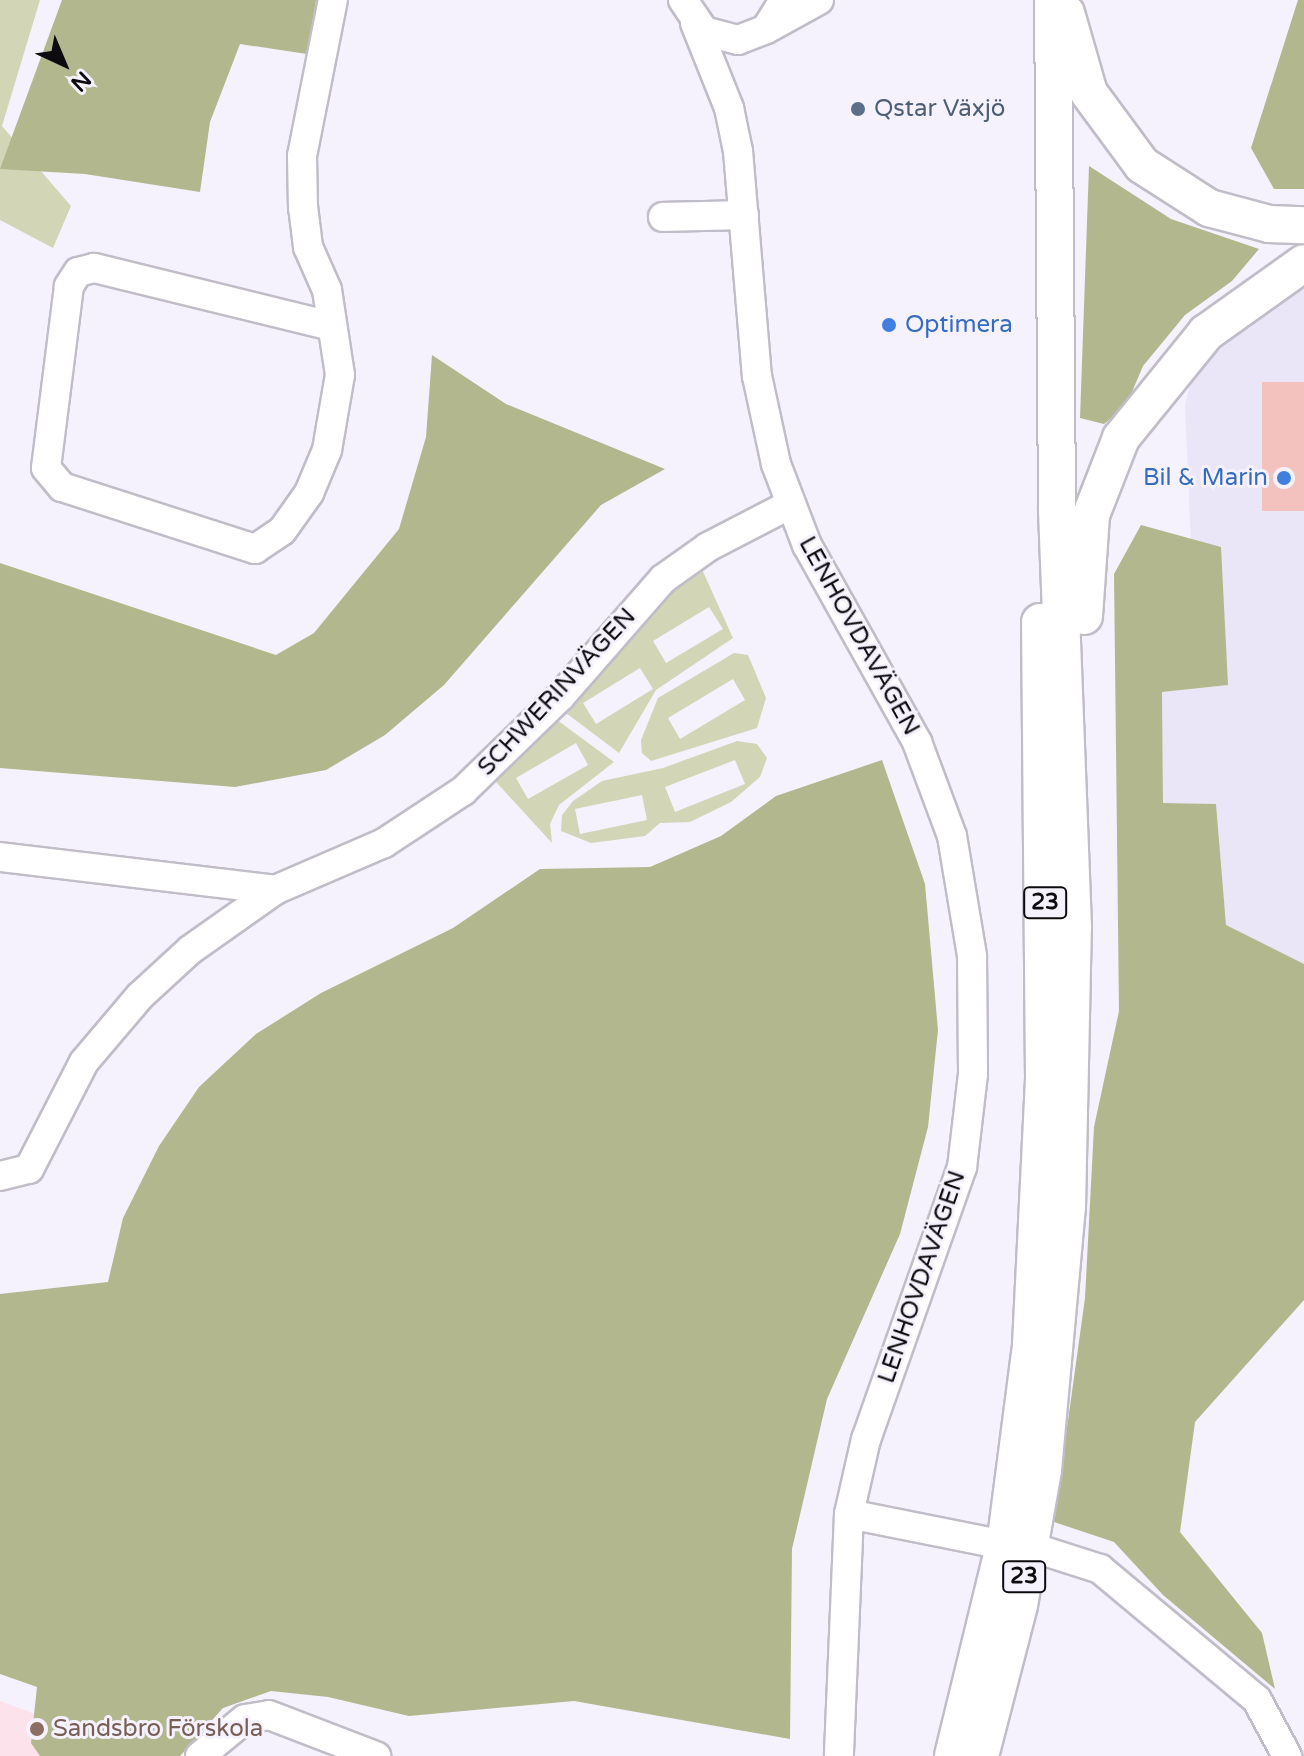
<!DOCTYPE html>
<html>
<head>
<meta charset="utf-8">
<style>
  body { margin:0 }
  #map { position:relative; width:1304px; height:1756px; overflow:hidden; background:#f5f1fd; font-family:"Varela Round",sans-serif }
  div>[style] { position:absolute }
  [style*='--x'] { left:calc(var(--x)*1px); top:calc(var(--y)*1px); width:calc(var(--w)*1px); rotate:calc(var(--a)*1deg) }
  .built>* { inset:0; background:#ebe5f8 }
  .education>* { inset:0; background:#fbe2eb }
  .green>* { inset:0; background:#d2d6b6 }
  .forest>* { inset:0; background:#b2b78e }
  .building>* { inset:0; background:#f3c2bf; transform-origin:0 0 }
  .roads { filter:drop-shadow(2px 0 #c1bdc8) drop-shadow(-2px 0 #c1bdc8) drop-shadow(0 2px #c1bdc8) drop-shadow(0 -2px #c1bdc8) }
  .minor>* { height:28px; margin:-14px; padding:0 14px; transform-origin:14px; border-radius:14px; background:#fff }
  .major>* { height:36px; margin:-18px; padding:0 18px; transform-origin:18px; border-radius:18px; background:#fff }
  .dots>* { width:22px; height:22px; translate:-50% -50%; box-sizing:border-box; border:4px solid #f5f1fd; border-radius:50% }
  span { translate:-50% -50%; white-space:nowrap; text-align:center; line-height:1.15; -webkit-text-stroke:6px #f5f1fd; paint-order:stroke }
  .shield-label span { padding:2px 6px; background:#f5f1fd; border:2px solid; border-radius:6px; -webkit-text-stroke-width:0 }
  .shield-label { font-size:22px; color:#0d0b0f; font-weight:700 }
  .service-label { font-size:24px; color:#4e5e75 }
  .left { translate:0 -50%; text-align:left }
  .shop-label { font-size:24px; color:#366cbe }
  .right { translate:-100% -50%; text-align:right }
  .street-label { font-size:24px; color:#0d0b0f }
  .education-label { font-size:24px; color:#785e54 }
  .north { position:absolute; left:24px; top:24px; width:80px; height:80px; -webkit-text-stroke:6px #f5f1fd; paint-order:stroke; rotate:136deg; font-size:22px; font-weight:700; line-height:32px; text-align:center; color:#0d0b0f }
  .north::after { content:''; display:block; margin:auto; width:28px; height:36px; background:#0d0b0f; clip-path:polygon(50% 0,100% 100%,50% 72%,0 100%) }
</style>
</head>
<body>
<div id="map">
  <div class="built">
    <div style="clip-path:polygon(1304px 282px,1304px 964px,1226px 926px,1216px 804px,1163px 803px,1162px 692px,1228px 685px,1191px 543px,1185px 406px,1194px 366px)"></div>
  </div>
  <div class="education">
    <div style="clip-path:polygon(0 1701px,149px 1756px,0 1756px)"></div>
  </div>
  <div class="green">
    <div style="clip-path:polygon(0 0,40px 0,2px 126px,71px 206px,53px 248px,0 220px)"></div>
    <div style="clip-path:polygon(evenodd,700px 565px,733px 638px,656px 690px,619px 753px,562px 710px,657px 602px,700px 565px,709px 607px,723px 629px,666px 663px,653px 641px,709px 607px,700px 565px,640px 668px,653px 689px,596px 724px,583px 703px,640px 668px)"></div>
    <div style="clip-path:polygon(evenodd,734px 653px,748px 655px,766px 698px,757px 728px,651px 761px,642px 753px,641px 740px,658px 698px,734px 653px,733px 679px,745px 700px,680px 739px,668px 718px,733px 679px)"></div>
    <div style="clip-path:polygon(evenodd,553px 717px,614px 762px,559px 805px,550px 824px,552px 843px,496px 782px,553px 717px,576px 743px,588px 765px,528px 799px,516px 778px,576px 743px)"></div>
    <div style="clip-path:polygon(evenodd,737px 741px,757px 744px,767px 758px,760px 777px,731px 802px,690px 822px,660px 823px,645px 836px,591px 843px,561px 831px,562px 815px,573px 801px,602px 781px,663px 768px,737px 741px,735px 760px,745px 784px,675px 812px,665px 787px,735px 760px,737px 741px,642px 795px,647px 820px,580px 834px,575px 809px,642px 795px)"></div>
  </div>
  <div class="forest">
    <div style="clip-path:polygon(62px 0,316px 0,307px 54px,240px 44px,210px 122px,200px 192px,85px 174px,0 169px)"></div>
    <div style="clip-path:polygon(1298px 0,1304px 0,1304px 189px,1274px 189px,1251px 148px)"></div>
    <div style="clip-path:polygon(1089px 166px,1171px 219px,1259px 249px,1232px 281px,1185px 315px,1143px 366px,1126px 406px,1104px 424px,1080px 418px)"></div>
    <div style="clip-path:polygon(432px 355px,506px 404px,665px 469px,601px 505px,444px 685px,385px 735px,326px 770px,235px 787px,0 768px,0 563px,276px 655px,314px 633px,399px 529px,426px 437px)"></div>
    <div style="clip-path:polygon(1141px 525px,1221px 547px,1228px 685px,1162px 692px,1163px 803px,1216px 804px,1226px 925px,1304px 964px,1304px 1300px,1195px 1422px,1180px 1532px,1262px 1633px,1275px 1689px,1163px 1595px,1114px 1542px,1054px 1522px,1085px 1298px,1094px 1127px,1119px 1011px,1114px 574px)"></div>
    <div style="clip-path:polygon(882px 760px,925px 884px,938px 1030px,928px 1127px,900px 1234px,827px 1399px,792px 1549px,790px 1739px,574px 1701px,409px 1716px,328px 1697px,271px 1691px,223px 1708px,180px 1756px,40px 1756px,31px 1743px,37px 1687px,0 1674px,0 1294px,108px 1282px,123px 1218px,159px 1146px,199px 1087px,256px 1034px,321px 993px,453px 928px,540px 869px,650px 867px,721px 836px,776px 796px)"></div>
  </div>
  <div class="building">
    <div style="left:1304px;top:382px;width:129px;height:42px;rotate:90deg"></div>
  </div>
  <div class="roads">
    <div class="minor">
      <div style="--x:683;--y:0;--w:37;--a:56"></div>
      <div style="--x:704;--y:31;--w:35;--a:15"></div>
      <div style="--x:738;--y:40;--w:30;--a:-21"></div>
      <div style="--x:766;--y:29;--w:34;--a:-58"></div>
      <div style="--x:695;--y:23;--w:92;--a:68.2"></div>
      <div style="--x:729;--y:108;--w:44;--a:78.2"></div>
      <div style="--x:738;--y:151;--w:226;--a:85.2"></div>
      <div style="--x:757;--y:376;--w:90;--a:77.8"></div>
      <div style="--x:776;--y:464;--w:87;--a:69.1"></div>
      <div style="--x:807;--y:545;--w:226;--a:60.8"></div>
      <div style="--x:917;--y:742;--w:100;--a:69.6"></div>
      <div style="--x:952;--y:836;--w:122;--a:80.5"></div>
      <div style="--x:972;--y:956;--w:118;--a:89.5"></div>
      <div style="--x:973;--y:1074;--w:94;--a:96.7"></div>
      <div style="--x:962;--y:1167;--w:288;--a:109.4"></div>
      <div style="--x:866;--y:1439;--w:77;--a:102.8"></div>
      <div style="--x:849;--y:1514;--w:242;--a:92.4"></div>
      <div style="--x:770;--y:27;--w:56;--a:-28.9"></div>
      <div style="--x:663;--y:217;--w:81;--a:-1.4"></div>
      <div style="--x:331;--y:326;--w:244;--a:-166.2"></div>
      <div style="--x:94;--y:268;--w:16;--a:166"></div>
      <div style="--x:78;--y:272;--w:17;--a:123"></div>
      <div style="--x:69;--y:286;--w:183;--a:97.2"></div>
      <div style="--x:46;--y:468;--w:25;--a:50"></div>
      <div style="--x:62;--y:487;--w:203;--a:17.8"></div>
      <div style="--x:255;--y:549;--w:32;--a:-34"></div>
      <div style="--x:282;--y:531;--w:47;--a:-54.6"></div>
      <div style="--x:309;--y:493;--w:47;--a:-67.3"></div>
      <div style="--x:327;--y:450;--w:76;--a:-80.2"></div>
      <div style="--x:340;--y:375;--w:86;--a:-98.7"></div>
      <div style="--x:327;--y:290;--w:47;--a:-113.8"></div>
      <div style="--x:308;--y:247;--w:39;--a:-97"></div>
      <div style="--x:303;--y:208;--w:52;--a:-91.1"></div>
      <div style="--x:302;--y:156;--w:159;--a:-78.8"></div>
      <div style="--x:0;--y:857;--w:277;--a:6.8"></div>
      <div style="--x:0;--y:1176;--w:30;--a:-14"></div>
      <div style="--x:29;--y:1169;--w:120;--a:-62.8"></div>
      <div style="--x:84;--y:1062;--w:87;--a:-49.7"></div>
      <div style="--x:140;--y:996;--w:68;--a:-42.6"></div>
      <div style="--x:190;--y:950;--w:104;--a:-35.2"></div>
      <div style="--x:275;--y:890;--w:119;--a:-23.3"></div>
      <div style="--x:384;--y:843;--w:95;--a:-33.4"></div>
      <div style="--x:463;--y:791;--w:135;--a:-44.1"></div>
      <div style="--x:560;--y:697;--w:157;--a:-48.9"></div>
      <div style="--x:663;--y:579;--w:55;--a:-35.4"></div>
      <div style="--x:708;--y:547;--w:91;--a:-27.4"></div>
      <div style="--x:849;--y:1514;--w:143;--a:11.3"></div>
      <div style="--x:1044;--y:1551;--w:59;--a:17.8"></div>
      <div style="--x:1100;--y:1569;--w:204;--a:39.8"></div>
      <div style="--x:1257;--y:1700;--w:64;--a:61.8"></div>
      <div style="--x:200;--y:1756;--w:58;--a:-39.4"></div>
      <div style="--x:245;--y:1719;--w:24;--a:-9"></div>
      <div style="--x:269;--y:1715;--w:115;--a:21"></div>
    </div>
    <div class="major">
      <div style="--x:1066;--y:13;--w:83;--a:74"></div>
      <div style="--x:1089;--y:93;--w:89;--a:53.6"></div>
      <div style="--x:1142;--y:165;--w:80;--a:32.7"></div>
      <div style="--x:1209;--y:208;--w:62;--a:14.9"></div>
      <div style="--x:1269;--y:224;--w:35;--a:2"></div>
      <div style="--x:1084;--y:616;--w:101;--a:-86"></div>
      <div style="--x:1091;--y:515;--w:83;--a:-68.7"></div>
      <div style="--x:1121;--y:438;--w:135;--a:-51"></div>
      <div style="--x:1206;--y:333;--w:120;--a:-35.5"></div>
      <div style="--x:953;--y:1756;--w:224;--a:-76.3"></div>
      <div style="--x:1006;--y:1538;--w:195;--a:-82.6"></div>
      <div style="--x:1031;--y:1345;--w:268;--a:-87.2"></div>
      <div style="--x:1044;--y:1077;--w:455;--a:-90.5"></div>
      <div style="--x:980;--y:1756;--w:156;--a:-75.5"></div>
      <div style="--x:1019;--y:1605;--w:137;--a:-79.9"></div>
      <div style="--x:1043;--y:1470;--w:264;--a:-84.8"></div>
      <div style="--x:1067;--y:1207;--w:280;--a:-88.8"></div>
      <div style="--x:1073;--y:927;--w:420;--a:-92.2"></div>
      <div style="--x:1057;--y:507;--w:507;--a:-90.45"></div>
    </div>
  </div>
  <div class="dots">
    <div style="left:858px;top:109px;background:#5c6f8a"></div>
    <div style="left:889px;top:325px;background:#3f7fe0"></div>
    <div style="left:1284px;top:478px;background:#3f7fe0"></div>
    <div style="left:37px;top:1729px;background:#8d6e63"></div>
  </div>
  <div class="shield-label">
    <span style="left:1045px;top:903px">23</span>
    <span style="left:1024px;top:1577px">23</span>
  </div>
  <div class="service-label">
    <span class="left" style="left:874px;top:109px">Qstar Växjö</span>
  </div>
  <div class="shop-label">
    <span class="left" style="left:905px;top:325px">Optimera</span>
    <span class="right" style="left:1268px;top:478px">Bil &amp; Marin</span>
  </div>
  <div class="street-label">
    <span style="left:859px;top:636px;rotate:61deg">LENHOVDAVÄGEN</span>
    <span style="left:557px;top:692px;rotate:-47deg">SCHWERINVÄGEN</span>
    <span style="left:922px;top:1277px;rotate:-71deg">LENHOVDAVÄGEN</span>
  </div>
  <div class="education-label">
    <span class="left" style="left:53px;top:1729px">Sandsbro Förskola</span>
  </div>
  <div class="north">N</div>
</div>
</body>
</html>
